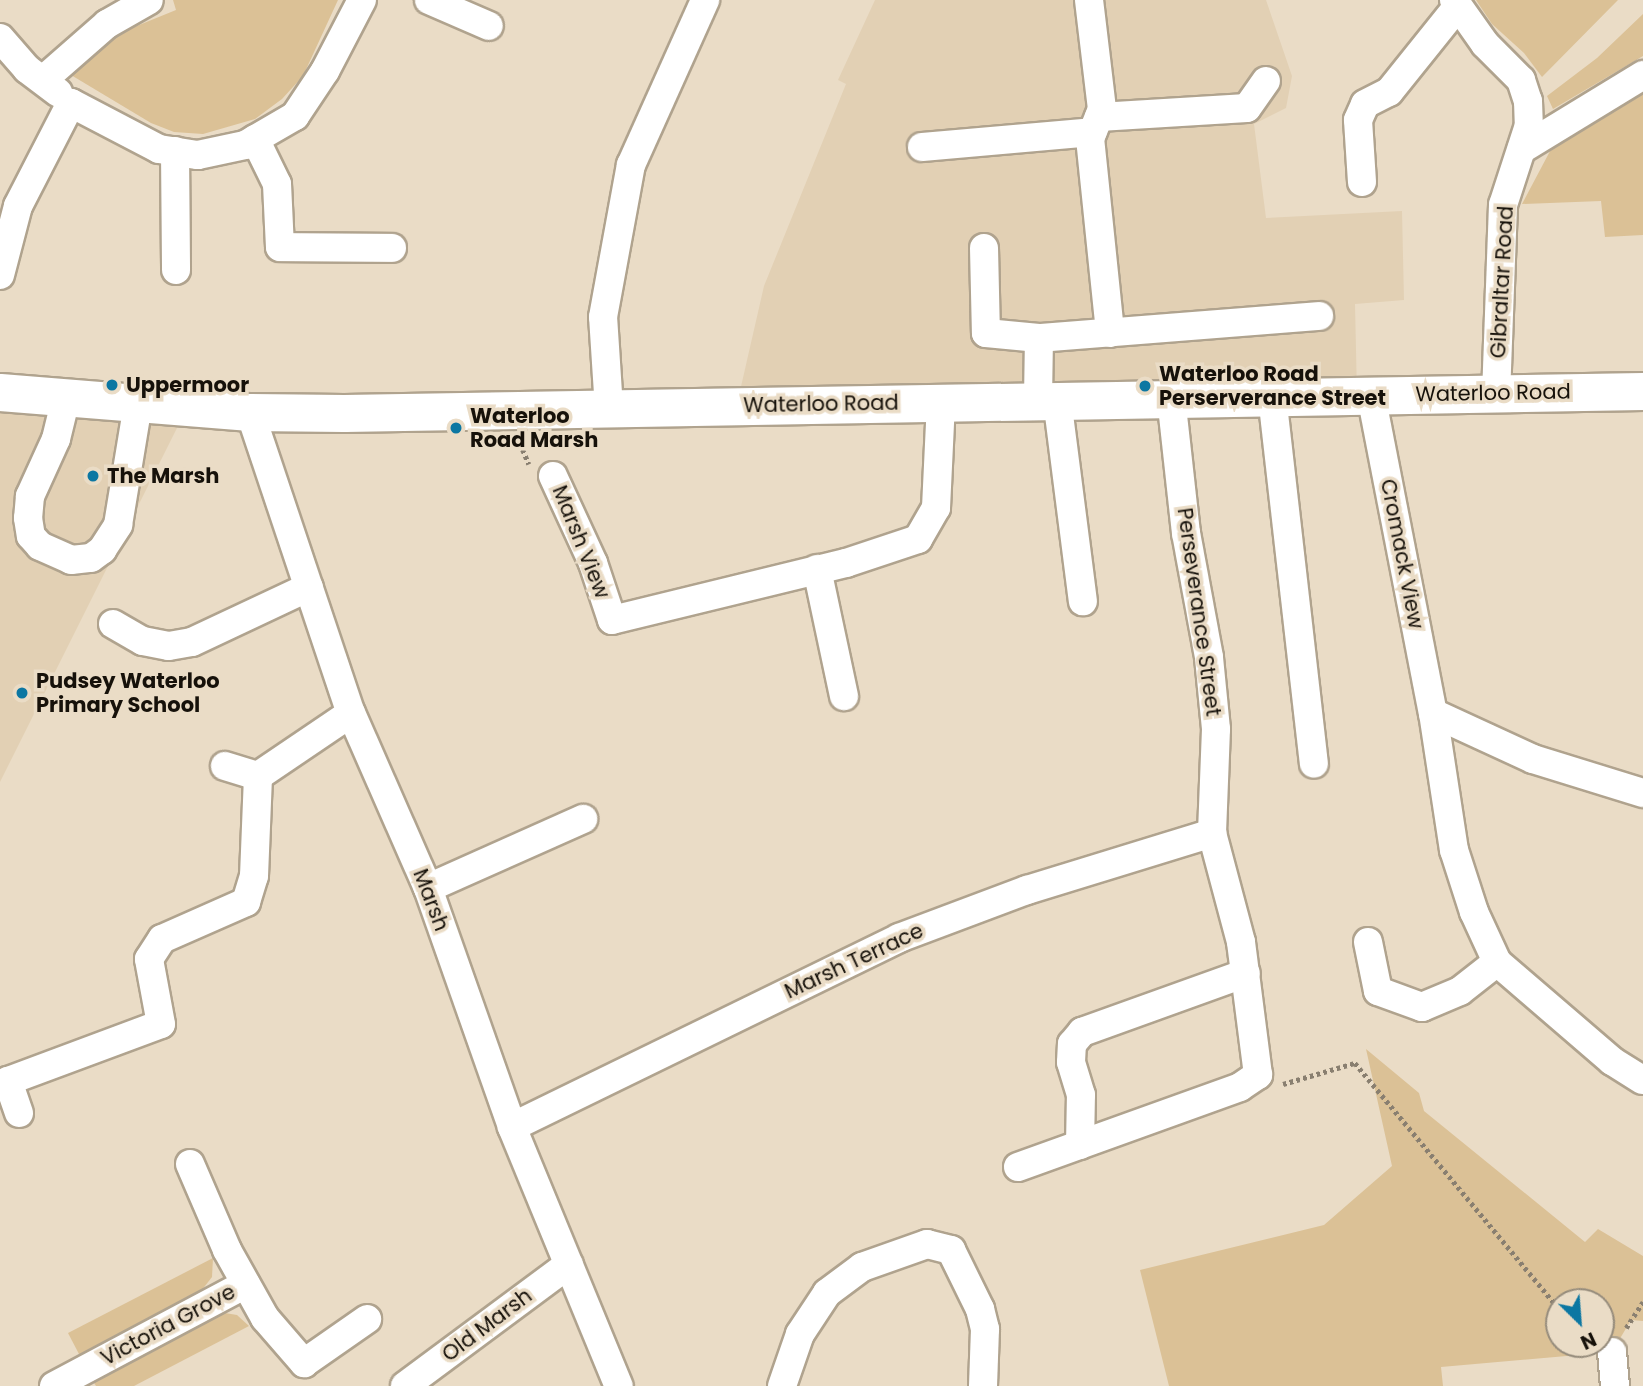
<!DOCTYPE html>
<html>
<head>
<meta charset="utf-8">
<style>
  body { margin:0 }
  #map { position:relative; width:1643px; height:1386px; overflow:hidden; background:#eadcc6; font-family:Poppins,sans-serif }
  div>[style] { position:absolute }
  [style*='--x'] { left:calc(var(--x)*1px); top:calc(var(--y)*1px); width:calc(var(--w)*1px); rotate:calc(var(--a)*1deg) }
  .built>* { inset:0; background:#e2d0b4 }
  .green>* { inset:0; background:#dbc196 }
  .path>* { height:4.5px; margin-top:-2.25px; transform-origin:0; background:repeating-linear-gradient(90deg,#897f70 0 3.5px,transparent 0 7px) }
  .roads { filter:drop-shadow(2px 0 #b0a38e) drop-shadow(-2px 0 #b0a38e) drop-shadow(0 2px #b0a38e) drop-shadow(0 -2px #b0a38e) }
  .minor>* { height:28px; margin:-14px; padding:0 14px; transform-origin:14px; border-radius:14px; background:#fff }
  .major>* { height:37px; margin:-18.5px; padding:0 18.5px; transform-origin:18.5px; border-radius:18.5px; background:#fff }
  .dots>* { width:19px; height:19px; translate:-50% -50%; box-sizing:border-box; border:4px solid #eadcc6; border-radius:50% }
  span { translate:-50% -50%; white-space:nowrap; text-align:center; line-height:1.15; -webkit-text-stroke:7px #eadcc6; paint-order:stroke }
  .street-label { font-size:21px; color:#16110a }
  .poi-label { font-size:21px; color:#16110a; font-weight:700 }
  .left { translate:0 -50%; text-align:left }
  .north { position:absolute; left:1545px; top:1288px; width:70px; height:70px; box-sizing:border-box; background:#eadcc6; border:2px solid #958b7b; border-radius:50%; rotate:155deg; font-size:19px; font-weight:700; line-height:28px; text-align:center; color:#16110a }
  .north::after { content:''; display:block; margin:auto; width:24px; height:32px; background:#0c77a2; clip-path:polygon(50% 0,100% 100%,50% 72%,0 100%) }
</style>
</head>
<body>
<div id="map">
  <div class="built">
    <div style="clip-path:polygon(875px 0,1266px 0,1292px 76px,1286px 108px,1254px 124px,1266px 218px,1402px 211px,1404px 300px,1355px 304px,1357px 395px,737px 404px,764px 286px,846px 84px,838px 80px)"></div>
    <div style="clip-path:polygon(0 392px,187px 408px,0 782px)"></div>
  </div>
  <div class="green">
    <div style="clip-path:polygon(173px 0,338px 0,303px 76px,282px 99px,255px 119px,203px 134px,174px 132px,151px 123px,71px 75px,117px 34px,176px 10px)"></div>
    <div style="clip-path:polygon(1476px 0,1618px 0,1542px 77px,1524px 53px,1492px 24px)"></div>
    <div style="clip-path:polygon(1643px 14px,1643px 56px,1553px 109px,1547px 96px,1597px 58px)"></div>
    <div style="clip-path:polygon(1643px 75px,1643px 235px,1605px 237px,1601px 201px,1522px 204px,1567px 119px)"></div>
    <div style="clip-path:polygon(evenodd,1366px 1049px,1419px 1093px,1424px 1111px,1585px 1242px,1598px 1229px,1643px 1256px,1643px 1321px,1631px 1320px,1612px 1352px,1441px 1367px,1443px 1386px,1169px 1386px,1140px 1270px,1324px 1225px,1392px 1166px,1366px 1049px,1559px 1302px,1601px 1302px,1601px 1344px,1559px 1344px,1559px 1302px)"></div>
    <div style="clip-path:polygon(213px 1258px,212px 1277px,198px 1295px,80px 1356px,68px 1333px)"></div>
    <div style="clip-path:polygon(225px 1313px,237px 1315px,249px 1326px,134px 1386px,96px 1386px,91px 1378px)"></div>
  </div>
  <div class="path">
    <div style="--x:520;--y:443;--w:23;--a:67"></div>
    <div style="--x:1283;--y:1084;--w:75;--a:-16.3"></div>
    <div style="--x:1355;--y:1063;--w:320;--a:50.3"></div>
    <div style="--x:1626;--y:1328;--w:31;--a:-57"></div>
  </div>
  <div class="roads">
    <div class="minor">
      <div style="--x:429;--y:0;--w:65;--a:23.4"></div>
      <div style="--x:1089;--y:0;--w:110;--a:83.2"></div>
      <div style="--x:1102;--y:109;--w:31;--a:112"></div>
      <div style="--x:1090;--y:138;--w:196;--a:84.1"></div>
      <div style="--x:1454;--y:0;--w:54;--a:54.8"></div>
      <div style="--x:1485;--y:44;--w:51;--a:45"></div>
      <div style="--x:1521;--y:80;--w:22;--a:72"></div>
      <div style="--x:1528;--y:101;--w:24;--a:88"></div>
      <div style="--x:1529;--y:125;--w:84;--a:108"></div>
      <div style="--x:1503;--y:205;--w:187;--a:92.1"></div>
      <div style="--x:0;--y:38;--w:41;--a:48.9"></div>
      <div style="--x:27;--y:69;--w:39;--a:37"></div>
      <div style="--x:43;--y:80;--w:85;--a:-41.2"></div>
      <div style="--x:107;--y:24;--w:48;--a:-29.7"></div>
      <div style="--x:1099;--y:117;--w:148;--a:-3.5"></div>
      <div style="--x:1247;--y:108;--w:33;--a:-55"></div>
      <div style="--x:255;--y:139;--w:50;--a:63.9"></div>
      <div style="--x:277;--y:184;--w:63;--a:87.3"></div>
      <div style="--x:280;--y:247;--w:112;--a:0.5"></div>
      <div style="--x:922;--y:147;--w:171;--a:-5"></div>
      <div style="--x:1522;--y:149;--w:142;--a:-31.4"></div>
      <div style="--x:175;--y:151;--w:119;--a:89.5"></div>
      <div style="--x:1362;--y:182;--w:62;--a:-93.7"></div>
      <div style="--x:1358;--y:120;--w:17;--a:-66"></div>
      <div style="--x:1365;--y:104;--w:27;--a:-27"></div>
      <div style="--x:1389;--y:92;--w:110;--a:-51.3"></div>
      <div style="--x:984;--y:248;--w:85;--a:88.7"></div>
      <div style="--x:986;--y:333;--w:53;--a:5.4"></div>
      <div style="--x:0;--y:275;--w:71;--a:-75.4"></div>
      <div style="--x:18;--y:206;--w:116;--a:-62.8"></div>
      <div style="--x:71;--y:103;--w:99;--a:27.6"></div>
      <div style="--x:159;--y:149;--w:39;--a:9"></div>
      <div style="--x:198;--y:155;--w:48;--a:-12"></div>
      <div style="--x:245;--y:145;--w:58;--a:-30.1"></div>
      <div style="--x:295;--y:116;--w:54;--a:-56.3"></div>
      <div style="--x:325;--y:71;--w:80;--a:-62.5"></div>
      <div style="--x:1371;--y:395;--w:324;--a:79"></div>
      <div style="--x:1433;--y:713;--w:139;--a:81.3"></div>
      <div style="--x:1454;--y:850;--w:65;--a:72.1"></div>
      <div style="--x:1474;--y:912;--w:55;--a:65.3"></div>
      <div style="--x:1497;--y:962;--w:152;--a:40.7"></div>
      <div style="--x:1612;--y:1061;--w:36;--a:32"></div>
      <div style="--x:1272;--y:396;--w:370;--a:83.5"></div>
      <div style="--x:66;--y:398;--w:42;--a:103.7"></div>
      <div style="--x:56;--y:439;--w:63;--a:114.5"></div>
      <div style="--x:30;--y:496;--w:22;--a:95"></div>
      <div style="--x:28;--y:518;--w:18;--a:81"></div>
      <div style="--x:31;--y:536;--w:13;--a:48"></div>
      <div style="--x:40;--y:546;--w:34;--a:24"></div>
      <div style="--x:71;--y:560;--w:20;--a:-6"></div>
      <div style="--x:91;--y:558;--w:14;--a:-36"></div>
      <div style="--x:102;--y:550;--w:30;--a:-57"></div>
      <div style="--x:118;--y:525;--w:123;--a:-80.6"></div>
      <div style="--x:1057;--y:399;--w:204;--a:82.7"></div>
      <div style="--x:1038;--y:400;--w:62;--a:-89.1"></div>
      <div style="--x:1039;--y:338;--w:281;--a:-4.5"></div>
      <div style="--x:609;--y:409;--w:92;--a:-93.7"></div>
      <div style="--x:603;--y:317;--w:155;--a:-79.6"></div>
      <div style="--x:631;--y:165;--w:181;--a:-65.8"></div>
      <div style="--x:250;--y:412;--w:317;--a:71.5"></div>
      <div style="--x:351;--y:713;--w:191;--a:66.3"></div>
      <div style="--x:428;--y:888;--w:253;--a:70.6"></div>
      <div style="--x:512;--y:1127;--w:280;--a:67.6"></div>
      <div style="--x:553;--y:476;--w:96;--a:65.3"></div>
      <div style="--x:593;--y:563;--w:60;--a:71.6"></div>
      <div style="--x:612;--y:620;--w:241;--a:-13.7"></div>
      <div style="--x:846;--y:563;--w:76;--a:-18.4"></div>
      <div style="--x:918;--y:539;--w:36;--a:-60"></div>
      <div style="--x:936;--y:508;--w:106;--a:-87.3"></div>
      <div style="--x:817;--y:569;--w:130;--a:78"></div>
      <div style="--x:113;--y:624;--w:34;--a:30"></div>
      <div style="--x:143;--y:641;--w:26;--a:11"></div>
      <div style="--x:169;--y:646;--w:23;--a:-10"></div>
      <div style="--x:192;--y:642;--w:129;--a:-25.2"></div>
      <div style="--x:1433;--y:713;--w:110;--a:24.7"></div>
      <div style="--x:1533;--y:759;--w:115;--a:17.2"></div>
      <div style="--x:225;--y:766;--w:34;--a:17"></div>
      <div style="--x:428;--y:888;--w:170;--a:-24"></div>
      <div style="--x:1368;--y:942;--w:50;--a:78.5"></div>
      <div style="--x:1378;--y:991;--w:47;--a:20"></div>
      <div style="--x:1422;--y:1007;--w:41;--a:-22.8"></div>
      <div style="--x:1460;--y:991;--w:47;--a:-38.1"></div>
      <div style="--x:19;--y:1113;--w:34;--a:-109"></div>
      <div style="--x:8;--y:1081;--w:163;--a:-20.4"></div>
      <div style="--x:161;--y:1024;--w:66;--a:-100.5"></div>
      <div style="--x:149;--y:959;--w:24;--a:-57"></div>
      <div style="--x:162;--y:939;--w:92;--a:-23.8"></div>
      <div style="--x:246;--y:902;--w:27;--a:-73"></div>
      <div style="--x:254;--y:876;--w:100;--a:-87.7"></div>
      <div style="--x:258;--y:776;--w:112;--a:-34.1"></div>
      <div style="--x:512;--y:1127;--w:431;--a:-26"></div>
      <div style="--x:899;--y:938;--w:137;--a:-20.6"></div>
      <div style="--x:1027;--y:890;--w:194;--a:-17.1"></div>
      <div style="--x:1080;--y:1145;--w:50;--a:-88.9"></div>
      <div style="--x:1081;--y:1095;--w:34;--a:-107"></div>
      <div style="--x:1071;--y:1062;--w:18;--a:-87"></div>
      <div style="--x:1072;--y:1044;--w:16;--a:-50"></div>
      <div style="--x:1082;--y:1032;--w:174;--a:-19.8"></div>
      <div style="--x:190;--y:1164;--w:94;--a:66.7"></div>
      <div style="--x:227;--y:1250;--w:78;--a:60.8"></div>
      <div style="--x:265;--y:1318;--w:60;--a:49.1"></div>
      <div style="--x:304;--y:1363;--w:77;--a:-34.9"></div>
      <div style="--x:1018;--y:1167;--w:236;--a:-19.8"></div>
      <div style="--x:1240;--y:1087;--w:22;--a:-34"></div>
      <div style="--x:1258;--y:1075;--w:134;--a:-97.3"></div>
      <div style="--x:1241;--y:942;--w:113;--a:-104.9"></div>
      <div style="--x:1212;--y:833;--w:104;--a:-87.8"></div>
      <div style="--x:1216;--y:729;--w:72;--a:-95.6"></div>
      <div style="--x:1209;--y:657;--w:126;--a:-100.5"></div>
      <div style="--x:1186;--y:533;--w:137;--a:-96.3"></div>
      <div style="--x:1612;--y:1352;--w:34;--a:85"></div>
      <div style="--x:54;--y:1386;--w:217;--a:-28"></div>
      <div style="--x:405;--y:1386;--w:204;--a:-36.6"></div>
      <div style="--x:782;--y:1386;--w:55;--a:-70.9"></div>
      <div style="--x:800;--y:1334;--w:49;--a:-56.6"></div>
      <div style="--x:827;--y:1293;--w:44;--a:-36.6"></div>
      <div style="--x:862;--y:1267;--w:69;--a:-19.5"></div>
      <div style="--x:927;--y:1244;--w:25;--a:14"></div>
      <div style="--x:951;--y:1250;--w:66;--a:63.8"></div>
      <div style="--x:980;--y:1309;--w:21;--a:76"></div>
      <div style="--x:985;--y:1329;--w:57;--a:92"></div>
    </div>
    <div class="major">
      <div style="--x:0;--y:392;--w:251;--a:4.6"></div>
      <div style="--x:250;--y:412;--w:94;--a:0.6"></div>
      <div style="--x:344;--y:413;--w:1299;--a:-0.97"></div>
    </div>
  </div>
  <div class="dots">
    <div style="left:112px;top:385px;background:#0c77a2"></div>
    <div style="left:1145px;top:386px;background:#0c77a2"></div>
    <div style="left:456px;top:428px;background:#0c77a2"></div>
    <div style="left:93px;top:476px;background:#0c77a2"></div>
    <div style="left:22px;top:693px;background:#0c77a2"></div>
  </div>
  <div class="street-label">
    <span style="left:1502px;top:282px;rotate:-87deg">Gibraltar Road</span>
    <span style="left:1493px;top:393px;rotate:-1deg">Waterloo Road</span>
    <span style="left:821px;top:404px;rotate:-1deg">Waterloo Road</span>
    <span style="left:581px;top:542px;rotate:68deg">Marsh View</span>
    <span style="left:1402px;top:554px;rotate:79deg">Cromack View</span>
    <span style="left:1199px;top:612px;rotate:82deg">Perseverance Street</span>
    <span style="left:431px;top:900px;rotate:69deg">Marsh</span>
    <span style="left:854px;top:961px;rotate:-25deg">Marsh Terrace</span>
    <span style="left:168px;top:1325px;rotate:-28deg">Victoria Grove</span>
    <span style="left:487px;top:1325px;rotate:-37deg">Old Marsh</span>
  </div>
  <div class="poi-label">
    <span class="left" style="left:1159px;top:386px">Waterloo Road<br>Perserverance Street</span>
    <span class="left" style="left:126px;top:385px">Uppermoor</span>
    <span class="left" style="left:470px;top:428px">Waterloo<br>Road Marsh</span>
    <span class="left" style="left:107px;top:476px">The Marsh</span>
    <span class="left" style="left:36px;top:693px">Pudsey Waterloo<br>Primary School</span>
  </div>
  <div class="north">N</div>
</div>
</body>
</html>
